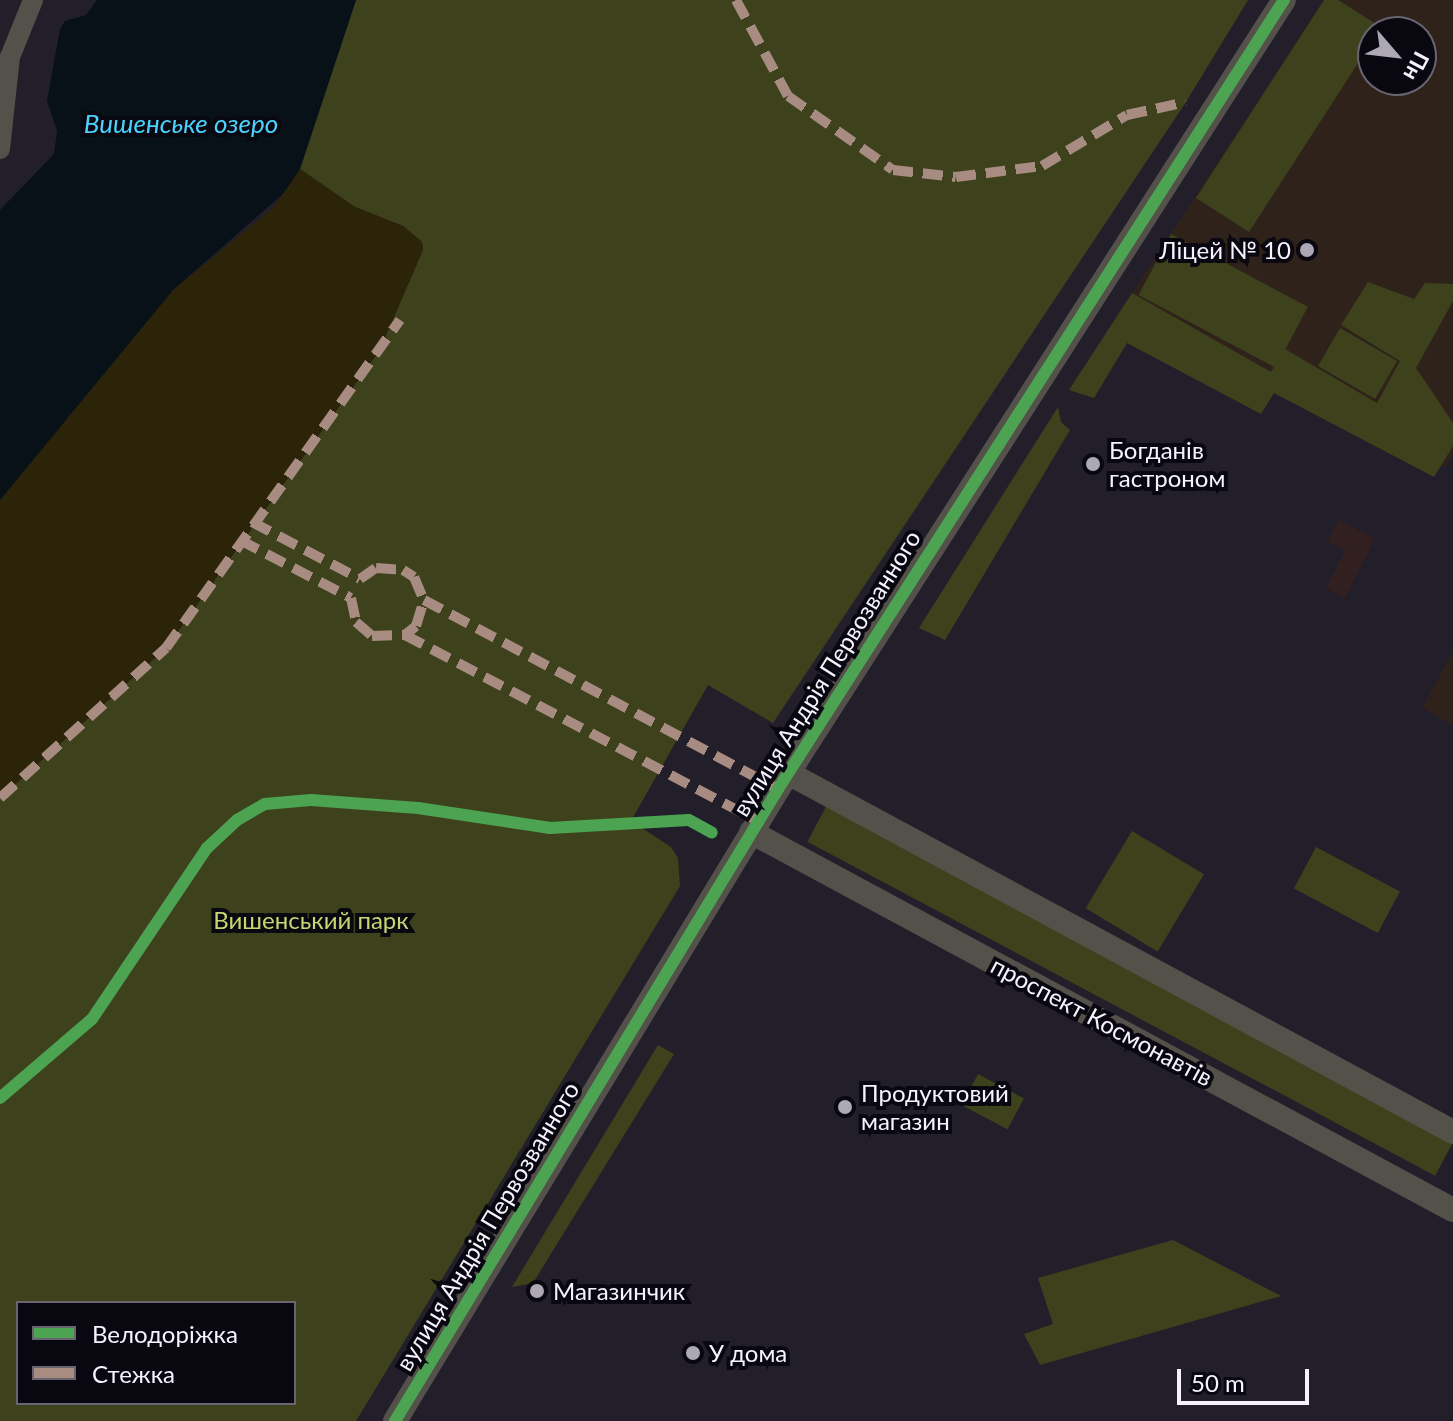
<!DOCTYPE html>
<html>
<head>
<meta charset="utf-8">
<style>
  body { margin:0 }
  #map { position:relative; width:1453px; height:1421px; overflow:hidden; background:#221f2a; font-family:Lato,sans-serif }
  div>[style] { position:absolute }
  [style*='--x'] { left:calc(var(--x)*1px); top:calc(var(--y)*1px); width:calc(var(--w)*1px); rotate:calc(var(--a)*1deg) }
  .industrial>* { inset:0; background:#31201f }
  .education>* { inset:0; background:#2f221a }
  .green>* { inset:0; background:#3e421c; transform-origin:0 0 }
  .sand>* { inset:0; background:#2c2409 }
  .water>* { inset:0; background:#081117 }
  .minor>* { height:20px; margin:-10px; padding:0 10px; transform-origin:10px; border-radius:10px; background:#54504a }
  .tertiary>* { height:24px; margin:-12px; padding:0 12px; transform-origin:12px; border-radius:12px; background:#54504a }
  .quiet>* { height:10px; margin-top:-5px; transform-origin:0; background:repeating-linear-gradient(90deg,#a88b81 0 20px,transparent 0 30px) }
  .cycleway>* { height:12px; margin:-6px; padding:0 6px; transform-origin:6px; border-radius:6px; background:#4ca352 }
  .dots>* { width:22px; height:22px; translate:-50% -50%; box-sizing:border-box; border:4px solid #090710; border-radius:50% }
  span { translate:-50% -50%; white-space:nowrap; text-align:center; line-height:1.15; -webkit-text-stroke:8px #090710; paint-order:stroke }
  .poi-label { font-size:24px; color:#f6f3ff }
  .right { translate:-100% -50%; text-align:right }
  .left { translate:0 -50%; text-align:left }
  .street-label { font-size:24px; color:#f6f3ff }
  .park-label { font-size:24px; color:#c6d670 }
  .water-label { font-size:26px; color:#4bd3fd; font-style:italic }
  .legend { position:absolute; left:16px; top:1301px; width:280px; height:104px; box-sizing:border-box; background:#090710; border:2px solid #686570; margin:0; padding:10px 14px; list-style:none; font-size:24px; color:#f6f3ff }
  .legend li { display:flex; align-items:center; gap:16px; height:40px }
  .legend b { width:40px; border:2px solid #686570 }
  .north { position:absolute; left:1357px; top:16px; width:80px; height:80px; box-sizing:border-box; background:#090710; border:2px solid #686570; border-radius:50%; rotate:118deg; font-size:22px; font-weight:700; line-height:32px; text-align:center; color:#f6f3ff }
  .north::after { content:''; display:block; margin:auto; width:28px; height:36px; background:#aca9b4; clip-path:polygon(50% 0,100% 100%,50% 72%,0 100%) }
  .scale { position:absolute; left:1177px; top:1369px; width:132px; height:36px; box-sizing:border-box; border:4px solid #f6f3ff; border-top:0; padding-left:10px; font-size:24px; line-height:28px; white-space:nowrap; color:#f6f3ff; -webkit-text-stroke:6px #090710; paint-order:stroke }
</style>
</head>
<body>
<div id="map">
  <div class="industrial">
    <div style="clip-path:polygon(1339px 520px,1375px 539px,1345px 598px,1326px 588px,1345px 551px,1327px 542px)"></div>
  </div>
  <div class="education">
    <div style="clip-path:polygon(evenodd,1324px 0,1453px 0,1453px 454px,1445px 468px,1129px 298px,1324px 0,1373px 32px,1421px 32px,1421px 80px,1373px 80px,1373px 32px)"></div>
    <div style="clip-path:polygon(1453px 651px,1453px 725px,1422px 708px)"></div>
  </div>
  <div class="green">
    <div style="clip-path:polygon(evenodd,356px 0,1248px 0,1186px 102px,773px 723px,708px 685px,631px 821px,671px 847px,678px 858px,680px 886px,356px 1421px,0 1421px,0 798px,166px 648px,379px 351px,423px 250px,422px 242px,403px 226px,355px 207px,300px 169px,356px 0,18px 1303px,294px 1303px,294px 1403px,18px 1403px,18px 1303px)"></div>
    <div style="clip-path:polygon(1324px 0,1338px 0,1381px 27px,1373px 32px,1373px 40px,1249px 232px,1196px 198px)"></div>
    <div style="left:1171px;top:234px;width:155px;height:69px;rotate:28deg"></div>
    <div style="clip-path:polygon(1368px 282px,1414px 299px,1425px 283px,1453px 284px,1453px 301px,1416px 368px,1453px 423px,1453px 446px,1434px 477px,1274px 393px,1261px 414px,1127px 343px,1094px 398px,1069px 390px,1132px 293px,1271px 372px,1285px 349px,1377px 403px,1400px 361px,1341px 325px)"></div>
    <div style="left:1340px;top:328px;width:66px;height:44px;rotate:30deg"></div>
    <div style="clip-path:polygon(1058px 407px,1061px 422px,1070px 430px,945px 640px,919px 628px)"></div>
    <div style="left:828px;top:803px;width:711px;height:44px;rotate:28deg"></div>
    <div style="left:1132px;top:831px;width:84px;height:90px;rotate:31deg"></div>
    <div style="left:1316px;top:847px;width:95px;height:47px;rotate:28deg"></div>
    <div style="clip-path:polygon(658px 1045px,674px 1054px,533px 1283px,512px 1287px)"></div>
    <div style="left:978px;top:1074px;width:52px;height:35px;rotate:28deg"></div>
    <div style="clip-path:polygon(1173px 1240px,1281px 1296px,1040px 1365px,1024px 1334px,1053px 1324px,1038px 1278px)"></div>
  </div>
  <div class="sand">
    <div style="clip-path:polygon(300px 169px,355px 207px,403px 226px,422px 242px,423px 250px,379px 351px,166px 648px,0 798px,0 500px,173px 290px,274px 207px)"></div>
  </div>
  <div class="water">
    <div style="clip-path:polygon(97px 0,356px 0,300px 169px,283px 194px,173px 290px,0 500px,0 210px,54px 154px,57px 131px,47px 101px,60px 29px,65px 21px,86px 15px)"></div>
  </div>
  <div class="minor">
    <div style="--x:0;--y:149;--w:93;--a:-83.8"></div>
    <div style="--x:10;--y:57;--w:61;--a:-68"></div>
  </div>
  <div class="tertiary">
    <div style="--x:788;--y:773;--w:756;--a:28.36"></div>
    <div style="--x:751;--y:832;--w:797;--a:28.3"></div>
    <div style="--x:395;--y:1421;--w:739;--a:-58.78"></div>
    <div style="--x:778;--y:789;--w:937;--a:-57.33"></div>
  </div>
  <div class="quiet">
    <div style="--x:736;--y:0;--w:109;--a:61.6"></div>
    <div style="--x:788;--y:96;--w:128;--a:35.2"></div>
    <div style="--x:893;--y:170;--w:63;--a:6.3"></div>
    <div style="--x:956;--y:177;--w:87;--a:-7.3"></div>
    <div style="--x:1042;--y:166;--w:99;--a:-31"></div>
    <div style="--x:1127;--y:115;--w:60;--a:-12.4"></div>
    <div style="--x:252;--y:522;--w:122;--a:27.8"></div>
    <div style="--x:360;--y:579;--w:19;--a:-35"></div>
    <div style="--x:376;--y:568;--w:27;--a:4"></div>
    <div style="--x:403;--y:570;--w:13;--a:32"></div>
    <div style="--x:414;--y:577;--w:25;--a:67"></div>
    <div style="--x:424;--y:600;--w:401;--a:28.1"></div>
    <div style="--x:240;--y:540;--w:125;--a:27.6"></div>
    <div style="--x:351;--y:598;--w:25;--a:78"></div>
    <div style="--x:356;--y:622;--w:21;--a:41"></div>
    <div style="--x:372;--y:636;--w:33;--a:-2"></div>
    <div style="--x:405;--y:635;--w:399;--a:27.8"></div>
    <div style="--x:405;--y:635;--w:14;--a:-39"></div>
    <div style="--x:416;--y:626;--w:27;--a:-73"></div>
    <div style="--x:0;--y:798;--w:224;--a:-42.1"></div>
    <div style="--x:166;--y:648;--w:403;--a:-54.5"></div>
  </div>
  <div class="cycleway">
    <div style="--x:0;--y:1098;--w:121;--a:-40.7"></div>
    <div style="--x:92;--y:1019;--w:206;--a:-56.1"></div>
    <div style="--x:207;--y:848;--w:41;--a:-43"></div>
    <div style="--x:237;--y:820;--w:32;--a:-30"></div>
    <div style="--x:265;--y:804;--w:46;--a:-5"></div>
    <div style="--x:311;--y:800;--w:107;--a:4.3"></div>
    <div style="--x:418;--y:808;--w:134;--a:8.6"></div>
    <div style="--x:550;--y:828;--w:139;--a:-3.3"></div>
    <div style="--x:689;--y:820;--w:26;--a:29"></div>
    <div style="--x:395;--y:1421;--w:739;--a:-58.78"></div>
    <div style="--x:778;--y:789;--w:937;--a:-57.33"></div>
  </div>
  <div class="dots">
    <div style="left:1307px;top:250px;background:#aca9b4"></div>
    <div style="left:1093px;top:464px;background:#aca9b4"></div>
    <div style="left:845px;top:1107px;background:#aca9b4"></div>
    <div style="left:537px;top:1291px;background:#aca9b4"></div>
    <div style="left:693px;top:1353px;background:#aca9b4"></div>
  </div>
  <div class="poi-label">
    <span class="right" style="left:1291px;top:250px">Ліцей № 10</span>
    <span class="left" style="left:1109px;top:464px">Богданів<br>гастроном</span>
    <span class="left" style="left:861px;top:1107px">Продуктовий<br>магазин</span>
    <span class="left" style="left:553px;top:1291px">Магазинчик</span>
    <span class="left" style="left:709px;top:1353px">У дома</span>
  </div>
  <div class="street-label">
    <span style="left:826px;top:673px;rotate:-58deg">вулиця Андрія Первозванного</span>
    <span style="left:1102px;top:1021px;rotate:28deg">проспект Космонавтів</span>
    <span style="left:487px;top:1226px;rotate:-59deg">вулиця Андрія Первозванного</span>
  </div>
  <div class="park-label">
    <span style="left:311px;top:920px">Вишенський парк</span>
  </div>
  <div class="water-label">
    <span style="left:181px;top:124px">Вишенське озеро</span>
  </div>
  <ul class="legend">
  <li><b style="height:10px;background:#4ca352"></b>Велодоріжка</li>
  <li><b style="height:10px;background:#a88b81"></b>Стежка</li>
  </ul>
  <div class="north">Пн</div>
  <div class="scale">50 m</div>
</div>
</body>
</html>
